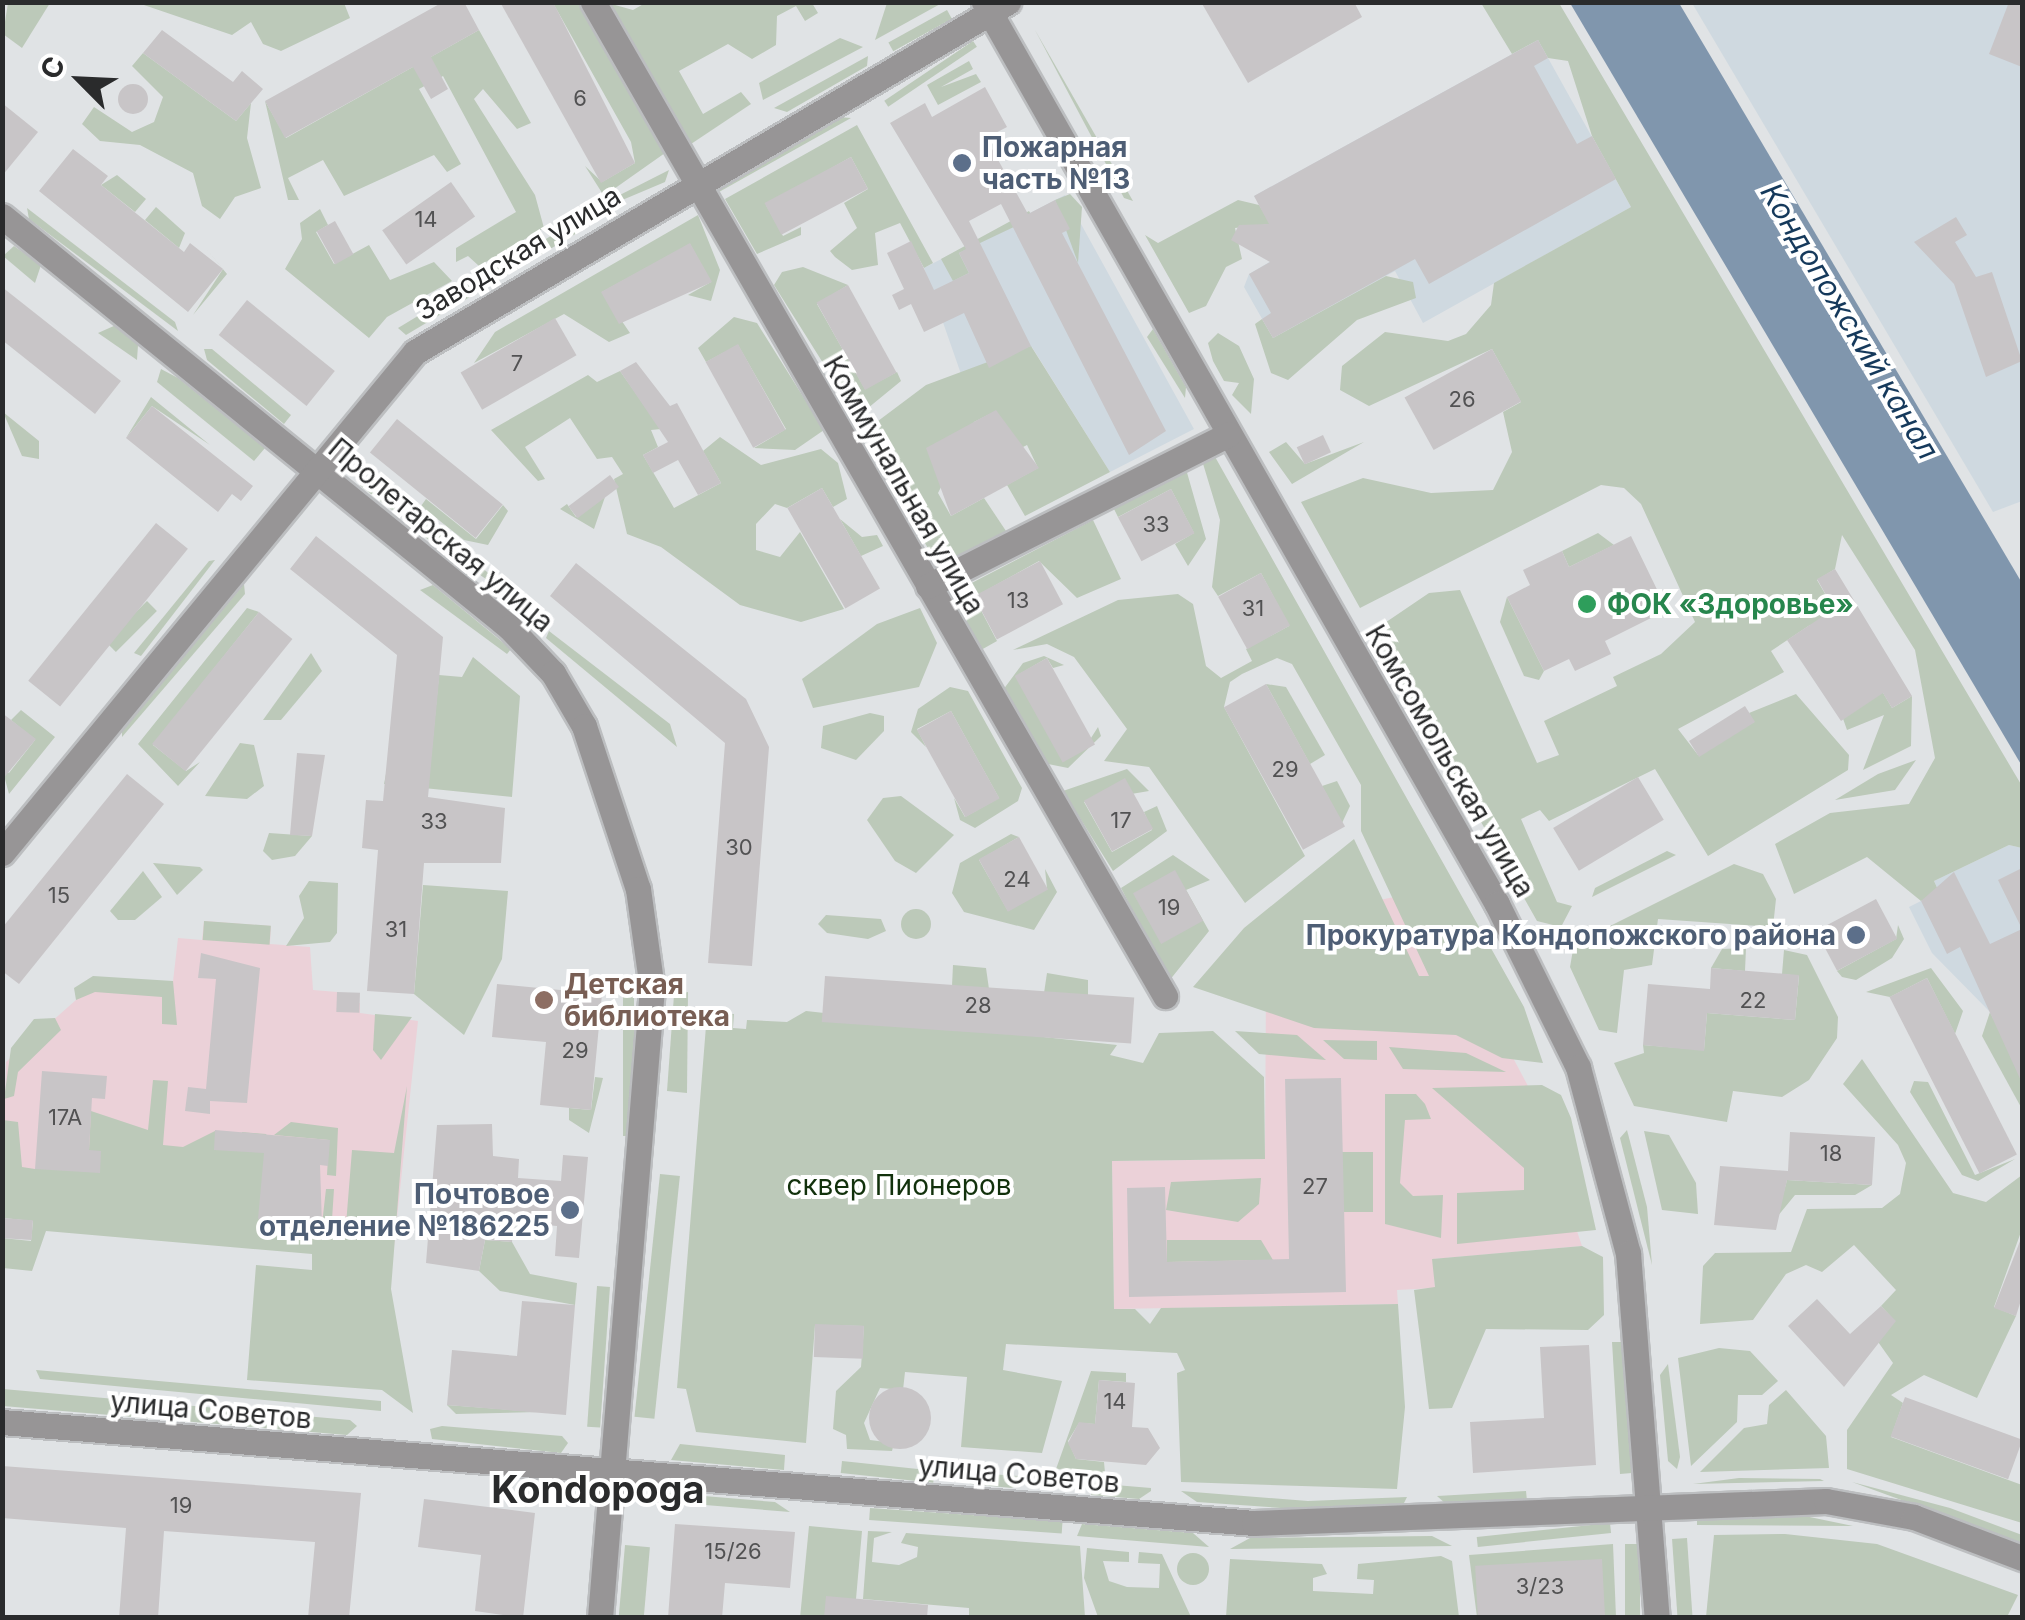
<!DOCTYPE html>
<html>
<head>
<meta charset="utf-8">
<style>
  body { margin:0 }
  #map { position:relative; width:2025px; height:1620px; overflow:hidden; background:#e0e3e5; font-family:Inter,sans-serif }
  div>[style] { position:absolute }
  [style*='--x'] { left:calc(var(--x)*1px); top:calc(var(--y)*1px); width:calc(var(--w)*1px); rotate:calc(var(--a)*1deg) }
  .built>* { inset:0; background:#cfd9e0 }
  .education>* { inset:0; background:#ebd1d8 }
  .green>* { inset:0; background:#bcc9b9; transform-origin:0 0 }
  .round { border-radius:50% }
  .water>* { inset:0; background:#8096ad }
  .building>* { inset:0; background:#c8c5c7; transform-origin:0 0 }
  .roads { filter:drop-shadow(2px 0 #bcbec0) drop-shadow(-2px 0 #bcbec0) drop-shadow(0 2px #bcbec0) drop-shadow(0 -2px #bcbec0) }
  .minor>* { height:25px; margin:-12.5px; padding:0 12.5px; transform-origin:12.5px; border-radius:12.5px; background:#979596 }
  .dots>* { width:28px; height:28px; translate:-50% -50%; box-sizing:border-box; border:5px solid #fff; border-radius:50% }
  span { translate:-50% -50%; white-space:nowrap; text-align:center; line-height:1.15; -webkit-text-stroke:8px #fff; paint-order:stroke }
  .number-label { font-size:22px; color:#525253 }
  .number-label span { -webkit-text-stroke-width:0 }
  .service-label { font-size:28px; color:#4e5e75; font-weight:700 }
  .left { translate:0 -50%; text-align:left }
  .right { translate:-100% -50%; text-align:right }
  .street-label { font-size:28px; color:#2a2b2c }
  .leisure-label { font-size:28px; color:#27864d; font-weight:700 }
  .education-label { font-size:28px; color:#785e54; font-weight:700 }
  .park-label { font-size:28px; color:#12310c }
  .water-label { font-size:30px; color:#15395b; font-style:italic }
  .district-label { font-size:38px; color:#2a2b2c; font-weight:700 }
  .frame { position:absolute; inset:0; border:5px solid #2a2b2c; pointer-events:none }
  .north { position:absolute; left:30px; top:30px; width:100px; height:100px; -webkit-text-stroke:8px #fff; paint-order:stroke; rotate:294deg; font-size:28px; font-weight:700; line-height:40px; text-align:center; color:#2a2b2c }
  .north::after { content:''; display:block; margin:auto; width:35px; height:45px; background:#2a2b2c; clip-path:polygon(50% 0,100% 100%,50% 72%,0 100%) }
</style>
</head>
<body>
<div id="map">
  <div class="built">
    <div style="clip-path:polygon(1692px 3px,2022px 3px,2022px 501px,1993px 512px)"></div>
    <div style="clip-path:polygon(1538px 40px,1631px 207px,1423px 323px,1395px 271px,1273px 338px,1244px 287px,1249px 274px,1288px 251px,1254px 196px)"></div>
    <div style="clip-path:polygon(1065px 195px,1194px 429px,1110px 472px,1032px 347px,961px 374px,924px 268px)"></div>
    <div style="clip-path:polygon(2009px 845px,2022px 848px,2020px 1078px,1990px 1012px,1932px 953px,1909px 907px,1939px 892px,1934px 881px)"></div>
  </div>
  <div class="education">
    <div style="clip-path:polygon(1424px 891px,1528px 1086px,1582px 1246px,1433px 1259px,1435px 1288px,1397px 1290px,1398px 1304px,1114px 1309px,1112px 1161px,1265px 1159px,1266px 981px,1320px 912px)"></div>
    <div style="clip-path:polygon(204px 921px,271px 926px,270px 944px,310px 947px,313px 990px,337px 992px,337px 1002px,360px 1003px,360px 1013px,418px 1021px,394px 1246px,3px 1194px,6px 1062px,94px 984px,172px 990px,178px 938px,202px 940px)"></div>
  </div>
  <div class="green">
    <div style="clip-path:polygon(647px 2px,812px 3px,818px 13px,805px 21px,796px 6px,777px 16px,776px 45px,752px 59px,728px 44px,679px 71px,703px 114px,741px 92px,751px 104px,691px 144px,608px 3px,633px 10px)"></div>
    <div style="clip-path:polygon(8px 3px,50px 3px,22px 48px,3px 34px)"></div>
    <div style="clip-path:polygon(138px 3px,344px 3px,350px 18px,281px 51px,263px 44px,251px 22px,232px 35px)"></div>
    <div style="clip-path:polygon(553px 3px,579px 3px,665px 153px,604px 196px,585px 166px,602px 182px,635px 163px,631px 142px)"></div>
    <div style="clip-path:polygon(887px 3px,942px 3px,875px 40px)"></div>
    <div style="clip-path:polygon(1481px 3px,1559px 3px,2022px 786px,2022px 848px,2009px 845px,1934px 881px,1939px 892px,1921px 901px,1867px 857px,1794px 894px,1775px 844px,1830px 813px,1909px 804px,1935px 758px,1915px 650px,1842px 535px,1835px 569px,1817px 580px,1892px 708px,1912px 696px,1911px 746px,1863px 770px,1884px 715px,1847px 730px,1810px 625px,1771px 651px,1784px 672px,1678px 729px,1698px 755px,1754px 722px,1749px 713px,1796px 694px,1849px 755px,1848px 770px,1708px 856px,1655px 769px,1549px 821px,1540px 810px,1521px 819px,1557px 902px,1572px 906px,1561px 927px,1537px 921px,1373px 631px,1429px 593px,1460px 590px,1537px 763px,1559px 755px,1544px 721px,1617px 686px,1613px 677px,1661px 654px,1695px 622px,1641px 504px,1624px 488px,1601px 485px,1360px 608px,1301px 502px,1363px 478px,1431px 493px,1493px 490px,1512px 452px,1503px 412px,1521px 402px,1492px 349px,1369px 406px,1340px 390px,1342px 366px,1385px 332px,1448px 341px,1466px 334px,1491px 305px,1494px 283px,1631px 207px,1592px 136px,1568px 61px,1548px 58px,1538px 40px,1512px 54px)"></div>
    <div style="left:947px;top:10px;width:10px;height:67px;rotate:61deg"></div>
    <div style="clip-path:polygon(479px 30px,531px 123px,517px 129px,483px 89px,474px 99px,535px 195px,544px 228px,479px 266px,468px 256px,456px 262px,456px 248px,516px 212px,443px 76px,419px 89px,461px 164px,447px 172px,434px 155px,344px 196px,323px 160px,288px 178px,299px 200px,288px 200px,265px 101px,286px 138px)"></div>
    <div style="clip-path:polygon(1035px 30px,1133px 201px,1124px 198px)"></div>
    <div style="clip-path:polygon(840px 38px,863px 47px,763px 100px,759px 83px)"></div>
    <div style="left:973px;top:41px;width:7px;height:107px;rotate:56deg"></div>
    <div style="clip-path:polygon(143px 53px,236px 121px,251px 103px,247px 138px,261px 188px,235px 197px,220px 219px,202px 206px,193px 173px,140px 145px,100px 141px,82px 124px,94px 107px,132px 132px,154px 122px,163px 97px,132px 66px)"></div>
    <div style="clip-path:polygon(868px 56px,867px 66px,787px 112px,774px 108px)"></div>
    <div style="clip-path:polygon(969px 61px,973px 69px,941px 87px,976px 74px,981px 82px,938px 105px,927px 85px)"></div>
    <div style="clip-path:polygon(839px 117px,851px 118px,719px 192px,724px 182px)"></div>
    <div style="clip-path:polygon(857px 125px,933px 263px,924px 268px,900px 223px,875px 233px,878px 265px,852px 270px,835px 257px,830px 251px,857px 228px,844px 203px,868px 189px,851px 157px,766px 205px,783px 236px,801px 227px,801px 235px,757px 254px,725px 199px)"></div>
    <div style="clip-path:polygon(669px 170px,665px 182px,601px 209px,606px 202px)"></div>
    <div style="clip-path:polygon(117px 175px,146px 199px,135px 212px,101px 185px)"></div>
    <div style="clip-path:polygon(1070px 194px,1082px 207px,1078px 263px,1055px 200px)"></div>
    <div style="clip-path:polygon(1238px 200px,1259px 205px,1271px 224px,1235px 228px,1242px 259px,1226px 267px,1206px 306px,1189px 313px,1145px 235px,1158px 243px)"></div>
    <div style="clip-path:polygon(156px 207px,185px 233px,179px 248px,145px 220px)"></div>
    <div style="clip-path:polygon(27px 208px,175px 322px,178px 331px,29px 219px)"></div>
    <div style="clip-path:polygon(320px 209px,328px 225px,316px 232px,334px 264px,369px 245px,390px 280px,434px 262px,452px 281px,387px 317px,369px 338px,285px 269px,302px 239px,300px 223px)"></div>
    <div style="clip-path:polygon(1029px 211px,1033px 218px,959px 253px,969px 273px,953px 281px,941px 259px)"></div>
    <div style="clip-path:polygon(698px 215px,720px 270px,711px 301px,688px 295px,711px 282px,690px 244px,602px 292px,630px 333px,609px 342px,564px 314px,474px 363px,495px 332px)"></div>
    <div style="clip-path:polygon(574px 222px,583px 222px,577px 233px,406px 335px,398px 328px)"></div>
    <div style="clip-path:polygon(14px 246px,41px 265px,35px 283px,3px 256px)"></div>
    <div style="clip-path:polygon(204px 246px,227px 274px,193px 315px,223px 269px)"></div>
    <div style="clip-path:polygon(803px 267px,848px 285px,817px 304px,865px 389px,897px 372px,901px 381px,857px 417px,774px 285px,782px 272px)"></div>
    <div style="clip-path:polygon(1386px 276px,1413px 282px,1416px 298px,1357px 320px,1288px 380px,1271px 373px,1255px 324px,1262px 319px,1273px 338px)"></div>
    <div style="clip-path:polygon(734px 317px,757px 323px,824px 430px,795px 450px,754px 448px,786px 429px,738px 345px,706px 362px,698px 348px)"></div>
    <div style="clip-path:polygon(116px 325px,138px 345px,137px 360px,98px 333px)"></div>
    <div style="clip-path:polygon(1153px 329px,1186px 387px,1185px 398px,1147px 337px)"></div>
    <div style="clip-path:polygon(1218px 333px,1239px 346px,1254px 379px,1251px 414px,1232px 395px,1239px 383px,1224px 381px,1213px 361px,1208px 343px)"></div>
    <div style="clip-path:polygon(1031px 346px,1110px 472px,1025px 516px,1007px 485px,1038px 468px,1027px 445px,1017px 450px,996px 411px,974px 422px,938px 493px,951px 516px,984px 498px,1008px 534px,939px 567px,874px 456px,874px 424px,926px 385px)"></div>
    <div style="clip-path:polygon(212px 349px,291px 415px,284px 424px,207px 360px,204px 349px)"></div>
    <div style="clip-path:polygon(161px 369px,178px 378px,265px 448px,254px 461px,157px 382px)"></div>
    <div style="clip-path:polygon(620px 371px,661px 429px,651px 430px,658px 447px,643px 455px,674px 508px,721px 483px,703px 451px,720px 437px,761px 465px,821px 449px,838px 463px,847px 499px,833px 507px,822px 488px,787px 508px,775px 504px,756px 524px,756px 550px,780px 557px,800px 532px,844px 609px,801px 622px,740px 605px,661px 547px,627px 534px,614px 479px,623px 474px,612px 457px,597px 459px,570px 418px,525px 447px,545px 479px,538px 481px,491px 430px,588px 375px,597px 382px)"></div>
    <div style="clip-path:polygon(151px 397px,210px 445px,152px 406px,126px 438px)"></div>
    <div style="clip-path:polygon(3px 412px,39px 441px,39px 459px,22px 456px)"></div>
    <div style="clip-path:polygon(1286px 442px,1305px 464px,1364px 442px,1292px 484px,1269px 452px)"></div>
    <div style="clip-path:polygon(1214px 455px,1524px 1007px,1543px 1063px,1502px 1058px,1456px 1035px,1314px 1028px,1193px 987px,1244px 928px,1354px 839px,1419px 976px,1429px 976px,1361px 831px,1361px 785px,1292px 664px,1277px 658px,1242px 674px,1230px 682px,1224px 707px,1305px 856px,1245px 903px,1149px 767px,1104px 761px,1127px 729px,1074px 657px,1047px 644px,1013px 650px,1118px 600px,1178px 594px,1193px 604px,1206px 666px,1221px 678px,1252px 661px,1246px 649px,1289px 626px,1261px 573px,1218px 596px,1212px 587px,1220px 520px,1201px 457px)"></div>
    <div style="clip-path:polygon(1186px 469px,1206px 539px,1188px 566px,1175px 544px,1194px 533px,1171px 489px,1118px 517px,1113px 507px)"></div>
    <div style="left:367px;top:476px;width:48px;height:12px;rotate:37deg"></div>
    <div style="clip-path:polygon(605px 497px,594px 529px,560px 509px,567px 504px,576px 517px)"></div>
    <div style="clip-path:polygon(426px 499px,476px 539px,503px 505px,508px 511px,488px 545px,464px 540px,421px 506px)"></div>
    <div style="clip-path:polygon(419px 517px,502px 584px,499px 588px,406px 524px)"></div>
    <div style="clip-path:polygon(840px 519px,862px 537px,877px 535px,883px 546px,861px 556px)"></div>
    <div style="clip-path:polygon(1093px 520px,1121px 579px,1077px 598px,1039px 561px,974px 597px,997px 641px,981px 650px,958px 610px,962px 588px)"></div>
    <div style="clip-path:polygon(1598px 533px,1614px 545px,1569px 567px,1562px 551px)"></div>
    <div style="clip-path:polygon(215px 560px,141px 656px,134px 653px,209px 561px)"></div>
    <div style="clip-path:polygon(244px 584px,245px 594px,122px 737px,122px 731px)"></div>
    <div style="clip-path:polygon(433px 585px,511px 649px,507px 654px,420px 590px)"></div>
    <div style="clip-path:polygon(1507px 597px,1544px 671px,1539px 680px,1524px 676px,1500px 622px)"></div>
    <div style="left:147px;top:601px;width:14px;height:58px;rotate:45deg"></div>
    <div style="clip-path:polygon(247px 608px,259px 612px,153px 745px,186px 771px,200px 762px,178px 786px,138px 744px)"></div>
    <div style="clip-path:polygon(920px 608px,937px 643px,919px 687px,813px 708px,802px 679px,877px 624px)"></div>
    <div style="clip-path:polygon(549px 631px,670px 724px,677px 747px,546px 638px)"></div>
    <div style="clip-path:polygon(311px 653px,322px 671px,281px 720px,263px 720px)"></div>
    <div style="clip-path:polygon(1044px 656px,1064px 665px,1053px 668px,1047px 658px,1016px 676px,1091px 738px,1098px 727px,1101px 736px,1068px 768px,1043px 763px,1003px 690px,1023px 663px)"></div>
    <div style="clip-path:polygon(473px 657px,520px 696px,512px 797px,384px 784px,386px 774px,429px 778px,439px 675px,462px 677px)"></div>
    <div style="clip-path:polygon(1266px 684px,1286px 687px,1325px 755px,1310px 764px)"></div>
    <div style="clip-path:polygon(950px 687px,968px 691px,1022px 788px,1018px 801px,975px 828px,960px 820px,954px 798px,965px 817px,999px 798px,951px 711px,917px 729px,926px 747px,911px 732px,918px 709px)"></div>
    <div style="clip-path:polygon(21px 710px,55px 737px,9px 794px,2px 768px,9px 773px,35px 740px,11px 720px)"></div>
    <div style="clip-path:polygon(870px 713px,884px 716px,884px 731px,856px 760px,821px 748px,823px 726px)"></div>
    <div style="clip-path:polygon(240px 743px,254px 745px,264px 786px,247px 799px,205px 796px)"></div>
    <div style="clip-path:polygon(1916px 760px,1895px 790px,1835px 800px,1878px 774px)"></div>
    <div style="clip-path:polygon(1127px 769px,1149px 791px,1084px 802px,1112px 852px,1152px 830px,1144px 812px,1157px 806px,1167px 831px,1113px 871px,1063px 791px)"></div>
    <div style="clip-path:polygon(1337px 781px,1350px 806px,1342px 823px,1322px 786px)"></div>
    <div style="clip-path:polygon(901px 796px,954px 835px,916px 873px,895px 861px,867px 820px,883px 798px)"></div>
    <div style="clip-path:polygon(269px 833px,312px 836px,295px 856px,272px 860px,263px 851px)"></div>
    <div style="clip-path:polygon(1011px 834px,1019px 837px,979px 860px,1008px 911px,1047px 889px,1045px 869px,1057px 892px,1034px 930px,964px 912px,952px 893px,960px 863px)"></div>
    <div style="clip-path:polygon(1667px 851px,1676px 855px,1592px 897px,1595px 888px)"></div>
    <div style="clip-path:polygon(1173px 855px,1210px 880px,1186px 890px,1175px 870px,1209px 931px,1169px 981px,1121px 888px)"></div>
    <div style="clip-path:polygon(153px 863px,200px 867px,203px 870px,177px 895px)"></div>
    <div style="clip-path:polygon(1734px 864px,1763px 874px,1776px 899px,1773px 927px,1658px 919px,1652px 965px,1624px 970px,1617px 1033px,1599px 1030px,1570px 967px,1574px 944px)"></div>
    <div style="clip-path:polygon(143px 871px,162px 897px,135px 920px,118px 920px,110px 911px)"></div>
    <div style="clip-path:polygon(309px 881px,338px 883px,337px 933px,330px 942px,286px 946px,304px 918px,299px 896px)"></div>
    <div style="clip-path:polygon(423px 885px,508px 891px,502px 959px,464px 1035px,414px 994px)"></div>
    <div class="round" style="left:901px;top:909px;width:30px;height:30px"></div>
    <div style="clip-path:polygon(826px 915px,881px 919px,886px 931px,868px 939px,827px 933px,818px 924px)"></div>
    <div style="left:204px;top:921px;width:67px;height:19px;rotate:4deg"></div>
    <div style="clip-path:polygon(1898px 925px,1904px 939px,1892px 958px,1856px 980px,1842px 977px,1837px 971px,1896px 939px)"></div>
    <div style="clip-path:polygon(1746px 948px,1745px 971px,1711px 968px,1722px 949px)"></div>
    <div style="clip-path:polygon(1784px 950px,1807px 955px,1838px 1017px,1837px 1038px,1809px 1080px,1782px 1097px,1733px 1091px,1727px 1122px,1634px 1106px,1614px 1063px,1644px 1053px,1643px 1045px,1704px 1050px,1707px 1013px,1795px 1020px,1799px 976px,1782px 974px)"></div>
    <div style="clip-path:polygon(953px 965px,986px 968px,989px 989px,952px 986px)"></div>
    <div style="clip-path:polygon(1931px 968px,1963px 1011px,1955px 1034px,1927px 978px,1890px 997px,1866px 992px)"></div>
    <div style="clip-path:polygon(1047px 973px,1088px 980px,1088px 997px,1044px 993px)"></div>
    <div style="clip-path:polygon(93px 976px,173px 981px,177px 1025px,162px 1024px,162px 997px,95px 992px,76px 1000px,74px 988px)"></div>
    <div style="clip-path:polygon(688px 992px,687px 1093px,667px 1091px,674px 995px)"></div>
    <div style="left:623px;top:995px;width:11px;height:141px"></div>
    <div style="clip-path:polygon(806px 1011px,1117px 1045px,1110px 1055px,1143px 1063px,1159px 1033px,1213px 1031px,1264px 1077px,1265px 1159px,1112px 1161px,1114px 1309px,1135px 1309px,1150px 1324px,1161px 1308px,1398px 1304px,1405px 1407px,1397px 1489px,1181px 1482px,1177px 1373px,1185px 1370px,1177px 1353px,1006px 1344px,1003px 1370px,1062px 1381px,1042px 1453px,961px 1447px,967px 1377px,905px 1372px,903px 1390px,880px 1388px,864px 1423px,870px 1440px,894px 1443px,892px 1451px,847px 1449px,846px 1435px,833px 1429px,836px 1391px,861px 1367px,864px 1326px,815px 1325px,806px 1443px,696px 1432px,686px 1389px,677px 1388px,706px 1026px,718px 1013px,734px 1014px,733px 1028px,746px 1029px,747px 1020px,787px 1022px)"></div>
    <div style="clip-path:polygon(1990px 1012px,2022px 1077px,2022px 1109px,1982px 1036px)"></div>
    <div style="clip-path:polygon(375px 1014px,412px 1017px,381px 1060px,373px 1050px)"></div>
    <div style="clip-path:polygon(55px 1018px,61px 1030px,18px 1072px,14px 1096px,4px 1099px,11px 1048px,34px 1019px)"></div>
    <div style="clip-path:polygon(1235px 1031px,1297px 1035px,1326px 1060px,1259px 1054px)"></div>
    <div style="clip-path:polygon(1323px 1040px,1377px 1041px,1377px 1060px,1344px 1059px)"></div>
    <div style="clip-path:polygon(1389px 1047px,1466px 1053px,1506px 1072px,1403px 1069px)"></div>
    <div style="clip-path:polygon(1862px 1059px,1953px 1193px,1986px 1202px,2022px 1175px,2022px 1229px,1994px 1307px,2016px 1316px,1977px 1398px,1924px 1375px,1891px 1395px,1903px 1403px,1891px 1437px,2022px 1485px,2022px 1523px,1847px 1469px,1847px 1430px,1893px 1363px,1876px 1339px,1895px 1321px,1881px 1306px,1896px 1290px,1854px 1245px,1822px 1272px,1806px 1265px,1786px 1274px,1753px 1320px,1700px 1324px,1703px 1266px,1715px 1253px,1791px 1252px,1807px 1209px,1882px 1208px,1900px 1194px,1906px 1163px,1898px 1145px,1843px 1084px)"></div>
    <div style="clip-path:polygon(595px 1077px,603px 1078px,589px 1133px,569px 1120px,569px 1108px,591px 1110px)"></div>
    <div style="clip-path:polygon(153px 1080px,168px 1081px,163px 1145px,183px 1147px,215px 1131px,241px 1151px,242px 1132px,266px 1134px,322px 1224px,326px 1189px,334px 1189px,331px 1235px,345px 1237px,352px 1150px,394px 1153px,407px 1086px,391px 1289px,413px 1413px,382px 1390px,247px 1380px,256px 1265px,312px 1270px,312px 1254px,46px 1231px,32px 1271px,3px 1268px,2px 1238px,31px 1241px,33px 1221px,3px 1218px,3px 1120px,18px 1122px,22px 1167px,35px 1169px,89px 1150px,91px 1111px,148px 1130px)"></div>
    <div style="clip-path:polygon(1914px 1081px,1928px 1082px,1975px 1175px,2015px 1159px,1978px 1181px,1962px 1175px,1910px 1092px)"></div>
    <div style="clip-path:polygon(1542px 1085px,1561px 1095px,1571px 1118px,1596px 1230px,1457px 1244px,1457px 1193px,1524px 1190px,1524px 1168px,1432px 1088px)"></div>
    <div style="clip-path:polygon(1385px 1094px,1416px 1094px,1425px 1104px,1431px 1119px,1405px 1120px,1400px 1183px,1413px 1196px,1443px 1195px,1441px 1238px,1385px 1224px)"></div>
    <div style="clip-path:polygon(291px 1122px,338px 1128px,336px 1176px,327px 1175px,329px 1140px,274px 1135px)"></div>
    <div style="clip-path:polygon(1627px 1130px,1647px 1207px,1652px 1265px,1620px 1138px)"></div>
    <div style="clip-path:polygon(1644px 1131px,1669px 1135px,1696px 1183px,1698px 1214px,1662px 1210px)"></div>
    <div style="left:1342px;top:1152px;width:31px;height:60px"></div>
    <div style="left:660px;top:1174px;width:20px;height:244px;rotate:6deg"></div>
    <div style="clip-path:polygon(1261px 1178px,1259px 1204px,1238px 1222px,1166px 1210px,1171px 1182px)"></div>
    <div style="clip-path:polygon(1787px 1180px,1872px 1185px,1855px 1195px,1795px 1195px,1777px 1217px)"></div>
    <div style="clip-path:polygon(485px 1240px,512px 1242px,530px 1274px,577px 1283px,575px 1305px,500px 1291px,479px 1271px)"></div>
    <div style="clip-path:polygon(1167px 1240px,1261px 1240px,1273px 1260px,1167px 1262px)"></div>
    <div style="clip-path:polygon(1582px 1246px,1603px 1257px,1604px 1315px,1588px 1330px,1486px 1329px,1452px 1408px,1429px 1409px,1414px 1290px,1435px 1287px,1432px 1259px)"></div>
    <div style="left:597px;top:1286px;width:13px;height:141px;rotate:4deg"></div>
    <div style="clip-path:polygon(1612px 1342px,1621px 1342px,1632px 1473px,1620px 1474px)"></div>
    <div style="clip-path:polygon(1719px 1348px,1750px 1351px,1778px 1381px,1762px 1395px,1738px 1395px,1737px 1422px,1691px 1466px,1678px 1358px)"></div>
    <div style="clip-path:polygon(1668px 1364px,1680px 1457px,1677px 1469px,1668px 1461px,1660px 1375px)"></div>
    <div style="clip-path:polygon(36px 1370px,381px 1401px,381px 1411px,40px 1379px)"></div>
    <div style="clip-path:polygon(1091px 1371px,1126px 1373px,1126px 1382px,1099px 1380px,1095px 1424px,1079px 1423px,1068px 1441px,1076px 1459px,1104px 1462px,1105px 1473px,1056px 1469px)"></div>
    <div style="clip-path:polygon(3px 1389px,350px 1420px,357px 1426px,347px 1435px,3px 1406px)"></div>
    <div style="clip-path:polygon(1786px 1390px,1826px 1436px,1829px 1468px,1700px 1472px,1744px 1428px,1767px 1424px,1769px 1405px)"></div>
    <div style="clip-path:polygon(447px 1405px,538px 1412px,456px 1414px)"></div>
    <div style="clip-path:polygon(442px 1426px,562px 1436px,568px 1443px,561px 1453px,432px 1439px,430px 1429px)"></div>
    <div style="clip-path:polygon(680px 1444px,785px 1455px,784px 1470px,671px 1460px)"></div>
    <div style="left:842px;top:1461px;width:93px;height:12px;rotate:6deg"></div>
    <div style="clip-path:polygon(962px 1472px,1033px 1477px,1012px 1488px,970px 1484px)"></div>
    <div style="clip-path:polygon(1739px 1478px,1820px 1479px,1824px 1481px,1693px 1484px)"></div>
    <div style="clip-path:polygon(1852px 1482px,1950px 1508px,2022px 1535px,2022px 1544px)"></div>
    <div style="clip-path:polygon(1091px 1483px,1151px 1488px,1151px 1491px,1139px 1499px,1091px 1495px)"></div>
    <div style="clip-path:polygon(1181px 1491px,1308px 1501px,1407px 1497px,1403px 1505px,1309px 1510px,1197px 1502px)"></div>
    <div style="clip-path:polygon(1526px 1491px,1527px 1501px,1446px 1504px,1437px 1496px)"></div>
    <div style="clip-path:polygon(668px 1493px,775px 1502px,790px 1512px,668px 1502px)"></div>
    <div style="left:870px;top:1508px;width:193px;height:12px;rotate:4deg"></div>
    <div style="clip-path:polygon(1800px 1515px,1853px 1526px,1697px 1525px,1697px 1517px)"></div>
    <div style="left:1610px;top:1523px;width:10px;height:134px;rotate:84deg"></div>
    <div style="clip-path:polygon(1082px 1524px,1193px 1533px,1209px 1547px,1077px 1536px)"></div>
    <div style="clip-path:polygon(809px 1526px,862px 1531px,856px 1599px,824px 1617px,800px 1618px)"></div>
    <div style="clip-path:polygon(868px 1531px,892px 1532px,874px 1538px,872px 1562px,899px 1565px,917px 1557px,918px 1547px,901px 1543px,906px 1533px,1080px 1546px,1085px 1617px,969px 1617px,969px 1608px,863px 1599px)"></div>
    <div style="clip-path:polygon(1785px 1534px,1877px 1544px,2018px 1595px,2007px 1617px,1706px 1617px,1714px 1535px)"></div>
    <div style="clip-path:polygon(1432px 1536px,1452px 1546px,1230px 1549px,1250px 1538px)"></div>
    <div style="left:1687px;top:1538px;width:79px;height:15px;rotate:86deg"></div>
    <div style="clip-path:polygon(1613px 1544px,1616px 1617px,1477px 1617px,1469px 1555px)"></div>
    <div style="left:1625px;top:1544px;width:15px;height:73px"></div>
    <div style="left:625px;top:1545px;width:25px;height:72px;rotate:5deg"></div>
    <div style="clip-path:polygon(1087px 1548px,1129px 1552px,1129px 1562px,1103px 1561px,1109px 1581px,1127px 1587px,1159px 1588px,1160px 1564px,1138px 1563px,1139px 1552px,1162px 1554px,1191px 1617px,1098px 1617px,1084px 1578px)"></div>
    <div class="round" style="left:1177px;top:1553px;width:32px;height:32px"></div>
    <div style="clip-path:polygon(1441px 1556px,1452px 1561px,1459px 1617px,1226px 1617px,1230px 1559px,1322px 1564px,1327px 1574px,1313px 1578px,1313px 1591px,1373px 1594px,1374px 1580px,1357px 1579px,1358px 1564px)"></div>
  </div>
  <div class="water">
    <div style="clip-path:polygon(1570px 3px,1679px 3px,1720px 72px,2022px 583px,2022px 766px)"></div>
  </div>
  <div class="building">
    <div style="clip-path:polygon(443px 2px,464px 2px,479px 30px,431px 57px,448px 89px,431px 99px,413px 67px,285px 138px,265px 101px)"></div>
    <div style="clip-path:polygon(500px 2px,553px 2px,635px 163px,601px 183px)"></div>
    <div style="clip-path:polygon(1201px 2px,1354px 2px,1362px 17px,1248px 83px)"></div>
    <div style="clip-path:polygon(2009px 2px,2022px 2px,2022px 67px,1989px 54px)"></div>
    <div style="clip-path:polygon(162px 30px,233px 82px,242px 71px,263px 89px,236px 121px,143px 53px)"></div>
    <div style="clip-path:polygon(1538px 40px,1548px 58px,1534px 66px,1577px 144px,1592px 136px,1616px 179px,1429px 284px,1415px 259px,1273px 338px,1262px 319px,1271px 313px,1249px 274px,1270px 262px,1231px 240px,1239px 225px,1269px 224px,1254px 196px)"></div>
    <div class="round" style="left:118px;top:84px;width:30px;height:30px"></div>
    <div style="clip-path:polygon(985px 87px,1007px 127px,986px 138px,1028px 214px,1055px 200px,1070px 229px,1062px 233px,1166px 431px,1129px 455px,1001px 204px,969px 221px,1031px 346px,989px 368px,964px 313px,924px 332px,911px 304px,899px 310px,892px 295px,904px 289px,887px 253px,911px 241px,934px 290px,969px 273px,959px 253px,966px 249px,890px 123px,925px 103px,932px 117px)"></div>
    <div style="clip-path:polygon(2px 103px,38px 132px,2px 176px)"></div>
    <div style="clip-path:polygon(73px 149px,108px 176px,101px 185px,184px 252px,190px 243px,223px 269px,188px 312px,39px 191px)"></div>
    <div style="left:851px;top:157px;width:36px;height:98px;rotate:62deg"></div>
    <div style="left:451px;top:182px;width:42px;height:84px;rotate:55deg"></div>
    <div style="clip-path:polygon(1956px 217px,1967px 235px,1955px 242px,1976px 277px,1992px 272px,2022px 361px,1986px 377px,1954px 284px,1914px 242px)"></div>
    <div style="left:335px;top:221px;width:38px;height:21px;rotate:61deg"></div>
    <div style="clip-path:polygon(690px 243px,712px 282px,619px 324px,601px 292px)"></div>
    <div style="left:848px;top:285px;width:100px;height:36px;rotate:61deg"></div>
    <div style="clip-path:polygon(2px 287px,121px 381px,95px 414px,2px 340px)"></div>
    <div style="left:247px;top:300px;width:113px;height:45px;rotate:39deg"></div>
    <div style="left:555px;top:318px;width:43px;height:109px;rotate:60deg"></div>
    <div style="left:738px;top:344px;width:98px;height:37px;rotate:61deg"></div>
    <div style="left:1492px;top:349px;width:60px;height:100px;rotate:61deg"></div>
    <div style="clip-path:polygon(636px 362px,670px 406px,677px 403px,721px 483px,698px 495px,678px 460px,653px 473px,643px 455px,668px 442px,620px 371px)"></div>
    <div style="clip-path:polygon(152px 406px,253px 486px,241px 501px,232px 494px,218px 512px,126px 438px)"></div>
    <div style="clip-path:polygon(996px 410px,1039px 468px,951px 516px,926px 448px)"></div>
    <div style="left:397px;top:419px;width:136px;height:43px;rotate:39deg"></div>
    <div style="left:1323px;top:435px;width:19px;height:29px;rotate:65deg"></div>
    <div style="left:610px;top:475px;width:15px;height:52px;rotate:53deg"></div>
    <div style="left:822px;top:488px;width:116px;height:40px;rotate:60deg"></div>
    <div style="left:1171px;top:489px;width:50px;height:60px;rotate:62deg"></div>
    <div style="left:156px;top:523px;width:41px;height:203px;rotate:39deg"></div>
    <div style="clip-path:polygon(316px 536px,443px 637px,428px 797px,505px 808px,501px 863px,424px 863px,414px 994px,367px 991px,378px 850px,362px 848px,366px 800px,383px 801px,397px 655px,290px 569px)"></div>
    <div style="clip-path:polygon(1631px 536px,1667px 610px,1605px 641px,1611px 654px,1575px 671px,1569px 659px,1544px 671px,1507px 597px,1530px 585px,1523px 570px,1562px 551px,1569px 567px)"></div>
    <div style="left:1040px;top:561px;width:49px;height:75px;rotate:62deg"></div>
    <div style="clip-path:polygon(576px 563px,746px 699px,769px 747px,752px 966px,708px 963px,725px 743px,550px 596px)"></div>
    <div style="clip-path:polygon(1835px 569px,1912px 696px,1892px 708px,1883px 693px,1841px 721px,1787px 640px,1834px 609px,1817px 579px)"></div>
    <div style="left:1261px;top:573px;width:60px;height:49px;rotate:61deg"></div>
    <div style="left:259px;top:612px;width:43px;height:170px;rotate:39deg"></div>
    <div style="left:1047px;top:658px;width:99px;height:37px;rotate:61deg"></div>
    <div style="left:1266px;top:684px;width:163px;height:48px;rotate:61deg"></div>
    <div style="left:1745px;top:706px;width:19px;height:66px;rotate:58deg"></div>
    <div style="left:951px;top:711px;width:100px;height:39px;rotate:61deg"></div>
    <div style="clip-path:polygon(2px 713px,36px 739px,2px 780px)"></div>
    <div style="clip-path:polygon(297px 753px,325px 755px,312px 836px,290px 835px)"></div>
    <div style="clip-path:polygon(127px 774px,164px 804px,19px 984px,2px 971px,2px 928px)"></div>
    <div style="left:1638px;top:777px;width:50px;height:99px;rotate:59deg"></div>
    <div style="left:1125px;top:778px;width:58px;height:47px;rotate:61deg"></div>
    <div style="left:1019px;top:837px;width:60px;height:46px;rotate:61deg"></div>
    <div style="clip-path:polygon(2022px 868px,2022px 1083px,1960px 947px,1947px 954px,1921px 901px,1954px 872px,1990px 944px,2022px 929px,1998px 880px)"></div>
    <div style="left:1175px;top:870px;width:58px;height:48px;rotate:61deg"></div>
    <div style="left:1876px;top:899px;width:45px;height:68px;rotate:62deg"></div>
    <div style="clip-path:polygon(201px 953px,260px 968px,247px 1103px,210px 1101px,210px 1114px,185px 1111px,188px 1087px,206px 1089px,216px 979px,198px 978px)"></div>
    <div style="clip-path:polygon(1711px 968px,1799px 975px,1795px 1020px,1707px 1013px,1704px 1051px,1643px 1045px,1648px 984px,1710px 989px)"></div>
    <div style="left:825px;top:976px;width:310px;height:46px;rotate:4deg"></div>
    <div style="left:1927px;top:978px;width:198px;height:42px;rotate:63deg"></div>
    <div style="clip-path:polygon(497px 984px,602px 994px,591px 1110px,540px 1105px,546px 1042px,492px 1037px)"></div>
    <div style="left:337px;top:992px;width:23px;height:20px;rotate:2deg"></div>
    <div style="clip-path:polygon(42px 1071px,107px 1076px,105px 1099px,92px 1098px,89px 1150px,101px 1151px,100px 1173px,35px 1169px)"></div>
    <div style="clip-path:polygon(1341px 1078px,1346px 1292px,1129px 1297px,1127px 1188px,1165px 1187px,1167px 1262px,1289px 1259px,1285px 1079px)"></div>
    <div style="clip-path:polygon(492px 1124px,493px 1156px,519px 1159px,518px 1178px,561px 1181px,563px 1155px,588px 1157px,579px 1258px,555px 1256px,557px 1226px,514px 1222px,512px 1242px,485px 1240px,479px 1271px,426px 1263px,437px 1125px)"></div>
    <div style="clip-path:polygon(215px 1130px,330px 1140px,328px 1166px,320px 1165px,322px 1225px,258px 1219px,264px 1153px,214px 1150px)"></div>
    <div style="clip-path:polygon(1790px 1132px,1875px 1137px,1872px 1185px,1787px 1180px,1776px 1230px,1714px 1225px,1720px 1166px,1788px 1171px)"></div>
    <div style="left:2px;top:1218px;width:31px;height:20px;rotate:4deg"></div>
    <div style="clip-path:polygon(2022px 1236px,2022px 1297px,2016px 1316px,1994px 1308px)"></div>
    <div style="clip-path:polygon(1817px 1299px,1850px 1334px,1881px 1306px,1896px 1321px,1844px 1387px,1788px 1326px)"></div>
    <div style="clip-path:polygon(522px 1301px,575px 1305px,566px 1415px,447px 1405px,452px 1350px,517px 1356px)"></div>
    <div style="left:815px;top:1324px;width:49px;height:33px;rotate:2deg"></div>
    <div style="clip-path:polygon(1589px 1345px,1596px 1465px,1473px 1473px,1470px 1422px,1544px 1418px,1540px 1347px)"></div>
    <div style="clip-path:polygon(1099px 1380px,1135px 1383px,1132px 1427px,1148px 1428px,1160px 1448px,1146px 1465px,1076px 1459px,1068px 1443px,1079px 1422px,1095px 1424px)"></div>
    <div class="round" style="left:869px;top:1387px;width:62px;height:62px"></div>
    <div style="left:1905px;top:1397px;width:125px;height:42px;rotate:20deg"></div>
    <div style="clip-path:polygon(2px 1466px,361px 1493px,349px 1618px,308px 1618px,315px 1542px,164px 1531px,158px 1618px,119px 1618px,126px 1528px,2px 1518px)"></div>
    <div style="clip-path:polygon(424px 1499px,535px 1513px,523px 1618px,475px 1611px,481px 1555px,418px 1547px)"></div>
    <div style="clip-path:polygon(675px 1524px,795px 1532px,790px 1588px,725px 1583px,722px 1618px,668px 1618px)"></div>
    <div style="left:1602px;top:1559px;width:59px;height:127px;rotate:87deg"></div>
    <div style="clip-path:polygon(826px 1596px,928px 1605px,927px 1618px,824px 1618px)"></div>
  </div>
  <div class="roads">
    <div class="minor">
      <div style="--x:593;--y:2;--w:1147;--a:60.08"></div>
      <div style="--x:984;--y:2;--w:1038;--a:60.37"></div>
      <div style="--x:1497;--y:904;--w:182;--a:63.6"></div>
      <div style="--x:1578;--y:1067;--w:193;--a:75"></div>
      <div style="--x:1628;--y:1253;--w:366;--a:85.5"></div>
      <div style="--x:2;--y:216;--w:653;--a:39.03"></div>
      <div style="--x:509;--y:627;--w:64;--a:46.3"></div>
      <div style="--x:553;--y:673;--w:61;--a:59.7"></div>
      <div style="--x:584;--y:726;--w:172;--a:71.7"></div>
      <div style="--x:638;--y:889;--w:100;--a:82"></div>
      <div style="--x:652;--y:988;--w:632;--a:94.72"></div>
      <div style="--x:928;--y:586;--w:337;--a:-26.8"></div>
      <div style="--x:2;--y:853;--w:649;--a:-50.5"></div>
      <div style="--x:415;--y:352;--w:689;--a:-30.55"></div>
      <div style="--x:2;--y:1422;--w:1256;--a:4.61"></div>
      <div style="--x:1254;--y:1523;--w:572;--a:-2.2"></div>
      <div style="--x:1826;--y:1501;--w:89;--a:10.3"></div>
      <div style="--x:1914;--y:1517;--w:116;--a:20.8"></div>
    </div>
  </div>
  <div class="dots">
    <div style="left:962px;top:163px;background:#5c6f8a"></div>
    <div style="left:1587px;top:604px;background:#2e9e5b"></div>
    <div style="left:1856px;top:935px;background:#5c6f8a"></div>
    <div style="left:544px;top:1000px;background:#8d6e63"></div>
    <div style="left:570px;top:1210px;background:#5c6f8a"></div>
  </div>
  <div class="number-label">
    <span style="left:580px;top:99px">6</span>
    <span style="left:426px;top:220px">14</span>
    <span style="left:517px;top:364px">7</span>
    <span style="left:1462px;top:400px">26</span>
    <span style="left:1156px;top:525px">33</span>
    <span style="left:1018px;top:601px">13</span>
    <span style="left:1253px;top:609px">31</span>
    <span style="left:1285px;top:770px">29</span>
    <span style="left:1121px;top:821px">17</span>
    <span style="left:434px;top:822px">33</span>
    <span style="left:739px;top:848px">30</span>
    <span style="left:1017px;top:880px">24</span>
    <span style="left:59px;top:896px">15</span>
    <span style="left:1169px;top:908px">19</span>
    <span style="left:396px;top:930px">31</span>
    <span style="left:1753px;top:1001px">22</span>
    <span style="left:978px;top:1006px">28</span>
    <span style="left:575px;top:1051px">29</span>
    <span style="left:65px;top:1118px">17А</span>
    <span style="left:1831px;top:1154px">18</span>
    <span style="left:1315px;top:1187px">27</span>
    <span style="left:1115px;top:1402px">14</span>
    <span style="left:181px;top:1506px">19</span>
    <span style="left:733px;top:1552px">15/26</span>
    <span style="left:1540px;top:1587px">3/23</span>
  </div>
  <div class="service-label">
    <span class="left" style="left:982px;top:163px">Пожарная<br>часть №13</span>
    <span class="right" style="left:1836px;top:935px">Прокуратура Кондопожского района</span>
    <span class="right" style="left:550px;top:1210px">Почтовое<br>отделение №186225</span>
  </div>
  <div class="street-label">
    <span style="left:518px;top:253px;rotate:-31deg">Заводская улица</span>
    <span style="left:904px;top:485px;rotate:60deg">Коммунальная улица</span>
    <span style="left:441px;top:535px;rotate:40deg">Пролетарская улица</span>
    <span style="left:1450px;top:761px;rotate:60deg">Комсомольская улица</span>
    <span style="left:211px;top:1410px;rotate:5deg">улица Советов</span>
    <span style="left:1019px;top:1474px;rotate:5deg">улица Советов</span>
  </div>
  <div class="leisure-label">
    <span class="left" style="left:1607px;top:604px">ФОК «Здоровье»</span>
  </div>
  <div class="education-label">
    <span class="left" style="left:564px;top:1000px">Детская<br>библиотека</span>
  </div>
  <div class="park-label">
    <span style="left:899px;top:1185px">сквер Пионеров</span>
  </div>
  <div class="water-label">
    <span style="left:1850px;top:321px;rotate:59deg">Кондопожский канал</span>
  </div>
  <div class="district-label">
    <span style="left:598px;top:1490px">Kondopoga</span>
  </div>
  <div class="frame"></div>
  <div class="north">С</div>
</div>
</body>
</html>
